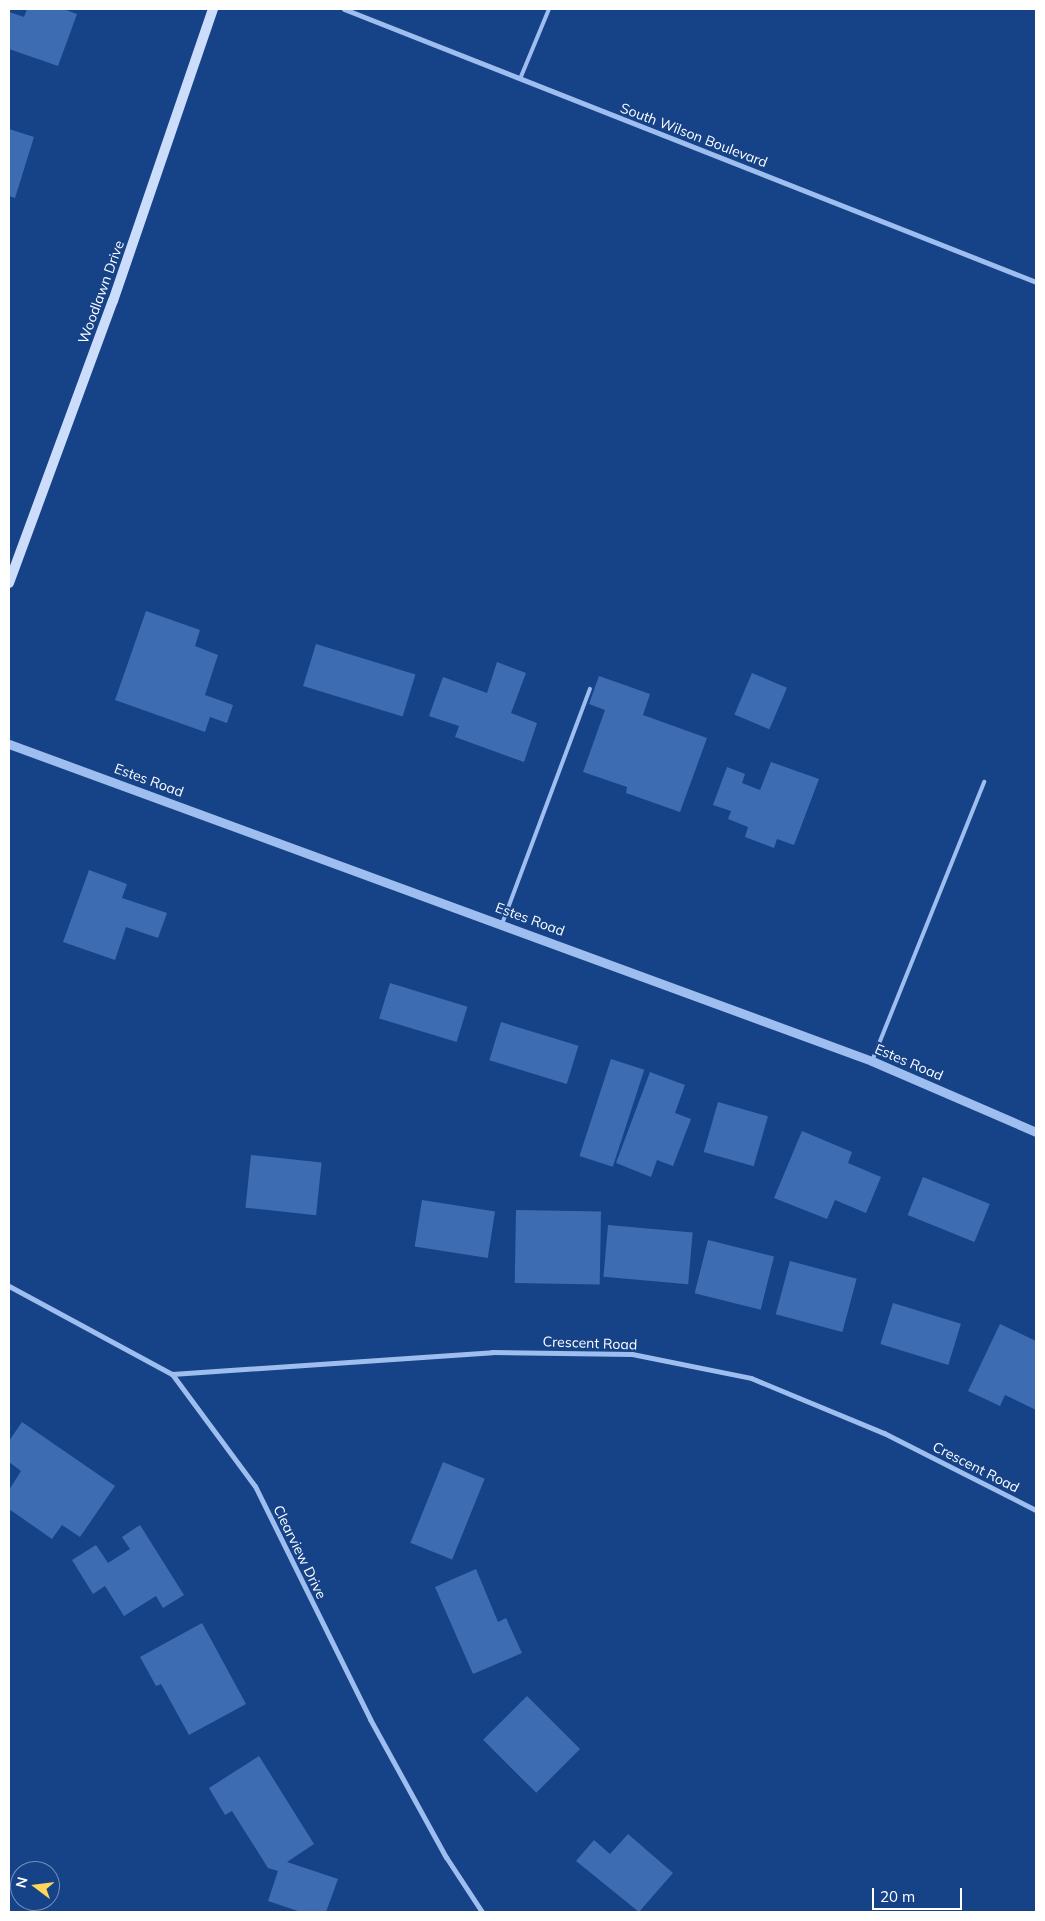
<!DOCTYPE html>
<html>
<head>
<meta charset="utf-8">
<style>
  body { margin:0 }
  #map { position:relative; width:1045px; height:1921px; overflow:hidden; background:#164288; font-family:Mulish,sans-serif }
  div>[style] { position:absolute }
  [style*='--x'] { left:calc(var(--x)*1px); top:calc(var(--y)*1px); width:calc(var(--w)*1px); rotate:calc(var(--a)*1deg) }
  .building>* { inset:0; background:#3e6cb2; transform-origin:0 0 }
  .service>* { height:4px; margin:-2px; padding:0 2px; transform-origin:2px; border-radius:2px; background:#9dbeee }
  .minor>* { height:5px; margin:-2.5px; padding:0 2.5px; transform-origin:2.5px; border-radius:2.5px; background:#9dbeee }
  .tertiary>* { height:9px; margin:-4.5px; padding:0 4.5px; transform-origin:4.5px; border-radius:4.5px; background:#9dbeee }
  .secondary>* { height:10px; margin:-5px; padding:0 5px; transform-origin:5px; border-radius:5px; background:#cbddfa }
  span { translate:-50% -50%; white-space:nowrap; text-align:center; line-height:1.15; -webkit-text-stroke:4px #164288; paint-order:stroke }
  .street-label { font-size:14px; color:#fff }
  .frame { position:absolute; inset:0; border:10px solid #fff; pointer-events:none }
  .north { position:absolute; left:10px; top:1861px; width:50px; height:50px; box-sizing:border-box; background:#164288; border:1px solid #738eb8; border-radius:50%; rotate:285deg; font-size:14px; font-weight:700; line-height:20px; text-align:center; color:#fff }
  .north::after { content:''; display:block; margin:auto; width:18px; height:22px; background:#ffd85b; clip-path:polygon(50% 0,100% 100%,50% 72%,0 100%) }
  .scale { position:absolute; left:872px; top:1888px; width:90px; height:22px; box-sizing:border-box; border:2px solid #fff; border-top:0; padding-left:6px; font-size:15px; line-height:18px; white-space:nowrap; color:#fff; -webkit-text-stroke:4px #164288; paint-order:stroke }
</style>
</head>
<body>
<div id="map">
  <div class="building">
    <div style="clip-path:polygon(27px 9px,63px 9px,77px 14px,58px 66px,9px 49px,9px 12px,24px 17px)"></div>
    <div style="clip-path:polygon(9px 129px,34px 137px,15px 198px,9px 196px)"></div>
    <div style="clip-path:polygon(146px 611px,200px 630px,195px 646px,218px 655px,205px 695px,233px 705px,227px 723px,210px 717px,205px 732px,115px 700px)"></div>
    <div style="left:316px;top:644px;width:104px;height:44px;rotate:17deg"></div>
    <div style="clip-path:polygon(497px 662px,526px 673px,511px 713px,537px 723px,524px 762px,455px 737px,459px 726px,429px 716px,443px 677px,487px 693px)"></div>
    <div style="left:752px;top:673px;width:38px;height:45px;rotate:23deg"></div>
    <div style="clip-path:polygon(599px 676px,650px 694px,643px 715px,707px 738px,680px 812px,626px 793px,627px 787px,583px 772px,605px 710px,589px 704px)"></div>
    <div style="clip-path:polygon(771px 762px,819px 779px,794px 845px,777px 839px,774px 848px,745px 837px,748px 827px,728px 819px,731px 811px,713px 805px,727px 767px,745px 774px,742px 783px,760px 790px)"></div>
    <div style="clip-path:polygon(89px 870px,127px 884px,122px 898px,167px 913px,158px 938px,126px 927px,115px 960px,63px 942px)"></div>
    <div style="left:390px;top:983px;width:81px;height:37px;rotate:17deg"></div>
    <div style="left:501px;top:1022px;width:81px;height:40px;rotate:17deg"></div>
    <div style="left:611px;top:1059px;width:35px;height:102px;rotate:18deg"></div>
    <div style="clip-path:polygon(650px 1072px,685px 1085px,675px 1113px,691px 1119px,673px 1166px,657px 1160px,651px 1177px,616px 1163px)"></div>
    <div style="left:718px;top:1102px;width:52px;height:52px;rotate:16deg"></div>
    <div style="clip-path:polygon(802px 1131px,852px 1152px,848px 1163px,881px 1177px,866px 1213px,835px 1200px,827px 1219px,774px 1198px)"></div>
    <div style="left:251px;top:1155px;width:71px;height:53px;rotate:6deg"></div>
    <div style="left:923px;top:1177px;width:72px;height:41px;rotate:22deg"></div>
    <div style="left:422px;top:1200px;width:74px;height:47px;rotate:9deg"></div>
    <div style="left:516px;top:1210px;width:85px;height:73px;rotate:1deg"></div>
    <div style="left:608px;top:1225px;width:85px;height:52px;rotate:5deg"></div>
    <div style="left:708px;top:1240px;width:68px;height:55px;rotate:14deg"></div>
    <div style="left:790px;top:1261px;width:69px;height:55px;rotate:15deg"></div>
    <div style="left:893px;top:1303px;width:71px;height:43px;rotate:17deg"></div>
    <div style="clip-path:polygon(1000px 1324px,1036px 1341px,1036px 1410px,1005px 1395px,1000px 1406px,968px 1391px)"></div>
    <div style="clip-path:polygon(22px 1422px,115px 1486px,80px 1537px,62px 1525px,52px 1539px,9px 1509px,9px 1490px,21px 1471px,9px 1462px,9px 1441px)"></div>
    <div style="left:443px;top:1462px;width:45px;height:87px;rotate:22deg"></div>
    <div style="clip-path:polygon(140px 1525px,184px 1595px,163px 1608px,156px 1596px,124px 1616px,105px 1586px,93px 1594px,72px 1560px,96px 1545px,108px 1563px,130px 1549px,122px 1537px)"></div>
    <div style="clip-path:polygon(476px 1569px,498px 1622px,506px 1618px,522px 1653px,473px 1674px,435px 1587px)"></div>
    <div style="clip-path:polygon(202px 1623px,246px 1704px,189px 1735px,161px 1684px,156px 1686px,140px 1657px)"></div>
    <div style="left:527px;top:1696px;width:75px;height:62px;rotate:45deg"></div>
    <div style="clip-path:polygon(259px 1756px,314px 1844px,287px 1862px,338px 1879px,326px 1912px,301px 1912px,268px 1901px,278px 1871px,268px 1868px,232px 1811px,225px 1815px,209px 1788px)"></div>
    <div style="clip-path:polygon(628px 1834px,673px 1873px,639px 1912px,576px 1861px,594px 1840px,610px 1854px)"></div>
  </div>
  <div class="service">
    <div style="--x:520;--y:79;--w:76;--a:-67.5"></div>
    <div style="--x:502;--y:924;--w:251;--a:-69.5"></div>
    <div style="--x:872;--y:1061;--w:301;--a:-68.1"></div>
  </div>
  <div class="minor">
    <div style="--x:344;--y:9;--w:744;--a:21.53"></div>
    <div style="--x:9;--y:1286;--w:185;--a:28.4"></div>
    <div style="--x:172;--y:1374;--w:139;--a:53.5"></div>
    <div style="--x:255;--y:1486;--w:260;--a:63.7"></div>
    <div style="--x:370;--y:1719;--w:158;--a:61.2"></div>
    <div style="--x:446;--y:1857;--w:66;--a:56.8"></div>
    <div style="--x:172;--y:1374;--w:321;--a:-3.9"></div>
    <div style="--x:492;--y:1352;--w:140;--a:0.8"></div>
    <div style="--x:632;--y:1354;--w:121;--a:11.4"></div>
    <div style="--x:751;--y:1378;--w:144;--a:22.5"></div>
    <div style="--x:884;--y:1433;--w:170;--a:26.9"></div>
  </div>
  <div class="tertiary">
    <div style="--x:9;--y:744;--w:919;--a:20.17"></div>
    <div style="--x:872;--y:1061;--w:179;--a:23.4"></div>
  </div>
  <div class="secondary">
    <div style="--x:9;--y:583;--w:301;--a:-69.8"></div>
    <div style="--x:113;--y:301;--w:309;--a:-71.1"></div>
  </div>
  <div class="street-label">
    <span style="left:694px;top:135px;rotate:21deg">South Wilson Boulevard</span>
    <span style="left:101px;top:292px;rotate:-70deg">Woodlawn Drive</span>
    <span style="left:149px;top:780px;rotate:20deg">Estes Road</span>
    <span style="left:530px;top:919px;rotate:20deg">Estes Road</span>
    <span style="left:909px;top:1062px;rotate:23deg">Estes Road</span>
    <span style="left:590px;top:1343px;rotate:2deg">Crescent Road</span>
    <span style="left:976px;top:1467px;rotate:27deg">Crescent Road</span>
    <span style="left:300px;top:1552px;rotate:64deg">Clearview Drive</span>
  </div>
  <div class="frame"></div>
  <div class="north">N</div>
  <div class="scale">20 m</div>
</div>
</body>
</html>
